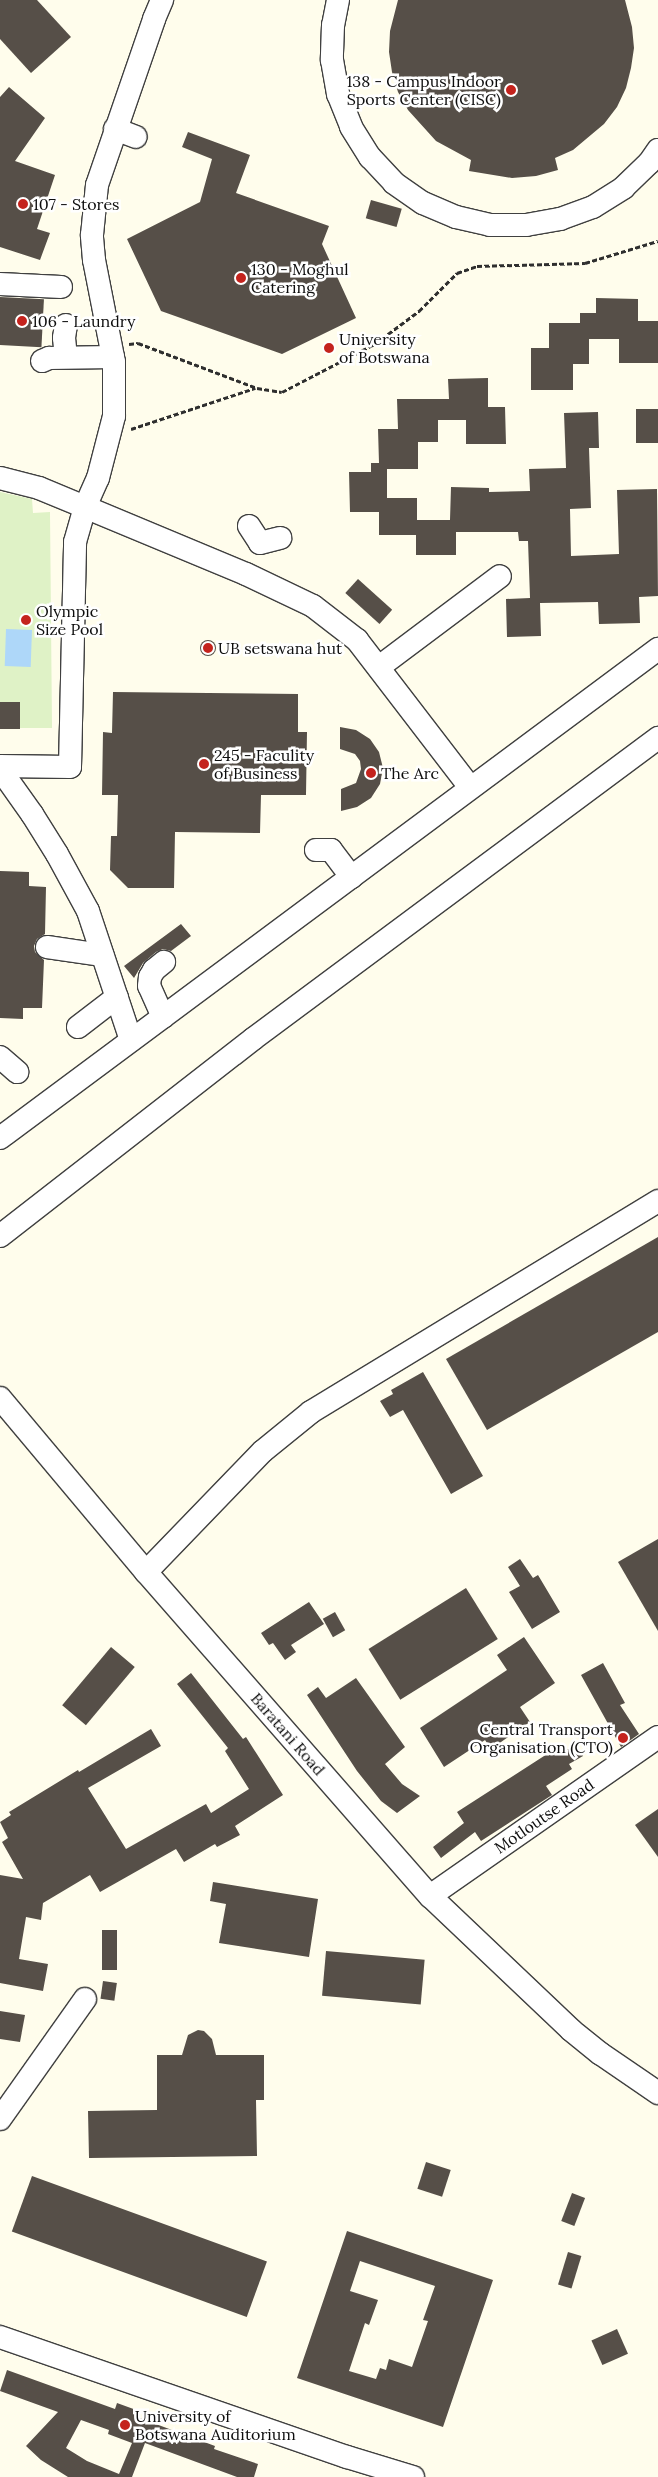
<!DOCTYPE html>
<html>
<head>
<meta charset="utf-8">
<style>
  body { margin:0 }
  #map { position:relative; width:658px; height:2477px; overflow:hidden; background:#fffdec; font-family:Lora,serif }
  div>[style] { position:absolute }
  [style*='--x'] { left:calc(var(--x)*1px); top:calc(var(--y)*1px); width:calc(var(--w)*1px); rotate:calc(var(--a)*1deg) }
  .pitch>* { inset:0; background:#dff2c6 }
  .water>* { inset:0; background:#aed7f9; transform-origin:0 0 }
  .building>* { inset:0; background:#564f48; transform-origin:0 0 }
  .round { border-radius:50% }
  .path>* { height:3px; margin-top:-1.5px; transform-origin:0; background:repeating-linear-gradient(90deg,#2f2f2f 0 5px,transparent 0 7.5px) }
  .roads { filter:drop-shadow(1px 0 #404040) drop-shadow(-1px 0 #404040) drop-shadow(0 1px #404040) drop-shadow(0 -1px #404040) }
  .minor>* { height:22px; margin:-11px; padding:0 11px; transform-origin:11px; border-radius:11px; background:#fff }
  .dots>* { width:14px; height:14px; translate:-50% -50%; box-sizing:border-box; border:2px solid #fff; border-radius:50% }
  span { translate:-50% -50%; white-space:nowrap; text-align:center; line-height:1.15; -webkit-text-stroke:5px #fff; paint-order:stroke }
  .poi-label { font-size:16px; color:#0d0d0d }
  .right { translate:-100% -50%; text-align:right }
  .left { translate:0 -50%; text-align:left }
  .street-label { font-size:16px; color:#0d0d0d }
</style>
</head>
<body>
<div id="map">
  <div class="pitch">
    <div style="clip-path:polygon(0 492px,32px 499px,33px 513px,50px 512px,52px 728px,0 728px)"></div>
  </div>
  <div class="water">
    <div style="left:6px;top:629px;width:26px;height:37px;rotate:2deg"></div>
  </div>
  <div class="building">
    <div style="clip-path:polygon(0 0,37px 0,71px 37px,31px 73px,0 39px)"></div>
    <div style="clip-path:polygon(398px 0,625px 0,632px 27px,634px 48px,631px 68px,626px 88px,617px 107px,604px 124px,573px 150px,555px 158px,558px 170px,536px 176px,512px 178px,469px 171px,471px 160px,436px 141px,408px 110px,398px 92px,392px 72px,389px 52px,390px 31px)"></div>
    <div style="clip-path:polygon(9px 87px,45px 118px,15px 161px,55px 175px,37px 229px,50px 233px,40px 260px,0 247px,0 97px)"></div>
    <div style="clip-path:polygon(188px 132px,250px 155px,236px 193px,329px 226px,322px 244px,356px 318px,282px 354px,161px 311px,127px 239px,200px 202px,212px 159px,182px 147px)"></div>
    <div style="left:371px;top:200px;width:32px;height:19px;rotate:16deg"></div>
    <div style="left:0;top:297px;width:44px;height:48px;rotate:3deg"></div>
    <div style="clip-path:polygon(596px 298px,638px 299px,638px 321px,658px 321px,658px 363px,619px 363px,619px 339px,589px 339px,589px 364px,573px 364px,573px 390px,531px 390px,531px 348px,549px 348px,549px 323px,580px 323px,580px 313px,596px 313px)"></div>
    <div style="clip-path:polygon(488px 378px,488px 407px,505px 407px,506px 444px,466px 444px,466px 420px,438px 420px,438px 442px,418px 442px,418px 469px,387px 469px,387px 498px,417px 498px,417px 520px,450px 520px,451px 487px,489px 488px,489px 492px,530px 491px,529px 469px,566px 468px,564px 413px,598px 412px,599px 448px,589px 448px,591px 508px,570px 509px,571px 556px,619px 554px,617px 490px,657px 489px,658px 596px,639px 597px,640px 623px,599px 624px,598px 602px,540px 603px,541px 636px,507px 637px,506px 599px,530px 598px,528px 541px,519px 541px,518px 532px,456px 532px,456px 555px,416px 555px,416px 535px,379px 535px,379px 512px,350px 512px,349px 472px,371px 472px,371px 463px,379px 463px,378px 429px,398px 429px,397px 399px,449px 399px,448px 379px)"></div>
    <div style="left:658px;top:409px;width:34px;height:22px;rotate:90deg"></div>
    <div style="left:358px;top:579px;width:46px;height:19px;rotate:42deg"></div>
    <div class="round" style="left:200px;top:640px;width:16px;height:16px"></div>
    <div style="clip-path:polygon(113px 692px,298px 694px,298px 732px,307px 732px,306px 795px,261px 795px,260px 833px,175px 832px,174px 888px,128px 888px,110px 870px,111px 836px,117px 836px,118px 795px,102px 795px,103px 732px,112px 733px)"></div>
    <div style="left:0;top:702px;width:20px;height:27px"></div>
    <div style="clip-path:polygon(340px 727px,356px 730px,370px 739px,379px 752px,383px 768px,380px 784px,371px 798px,357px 807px,341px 811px,341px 789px,356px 783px,361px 769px,360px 761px,355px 754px,340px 749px)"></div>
    <div style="clip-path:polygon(0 871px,29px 872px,29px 886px,46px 887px,45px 934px,37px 939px,34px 946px,35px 952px,44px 960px,42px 1008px,23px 1008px,23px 1019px,0 1018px)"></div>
    <div style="clip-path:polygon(181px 924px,191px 936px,171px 951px,163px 949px,156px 952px,143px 963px,134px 978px,124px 966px)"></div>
    <div style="clip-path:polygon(658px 1237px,658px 1332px,487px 1430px,446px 1359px)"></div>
    <div style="clip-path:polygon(423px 1372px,483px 1476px,451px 1494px,403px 1410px,390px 1417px,380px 1401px,393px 1394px,391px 1390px)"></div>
    <div style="clip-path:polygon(658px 1539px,658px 1631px,618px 1562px)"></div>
    <div style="clip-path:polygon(520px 1559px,533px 1578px,538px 1575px,560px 1612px,532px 1629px,509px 1592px,520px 1586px,508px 1567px)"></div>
    <div style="left:466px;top:1588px;width:60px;height:115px;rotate:58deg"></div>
    <div style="clip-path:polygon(309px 1602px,324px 1624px,291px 1645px,296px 1652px,285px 1660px,273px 1643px,269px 1645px,261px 1633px)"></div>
    <div style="left:335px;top:1612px;width:21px;height:14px;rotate:61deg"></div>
    <div style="clip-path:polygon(524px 1637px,555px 1683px,520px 1707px,530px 1722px,491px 1749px,485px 1740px,444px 1767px,420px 1728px,507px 1670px,497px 1655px)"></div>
    <div style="left:111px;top:1647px;width:31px;height:76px;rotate:40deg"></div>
    <div style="clip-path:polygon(603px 1663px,625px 1703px,620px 1705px,639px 1734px,621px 1747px,581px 1675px)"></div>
    <div style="clip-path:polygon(191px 1673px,243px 1739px,246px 1737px,283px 1795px,235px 1826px,240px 1835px,217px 1847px,215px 1844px,184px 1862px,176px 1849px,100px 1892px,90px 1875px,43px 1903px,41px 1920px,26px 1917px,19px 1959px,48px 1964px,43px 1991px,0 1983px,0 1875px,23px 1879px,2px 1842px,8px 1838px,0 1822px,11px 1815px,9px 1812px,78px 1770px,79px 1772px,151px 1729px,161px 1746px,88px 1788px,126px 1849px,206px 1804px,211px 1813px,249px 1789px,225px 1751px,228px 1748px,177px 1684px)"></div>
    <div style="clip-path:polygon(356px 1678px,405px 1747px,385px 1764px,402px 1784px,420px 1796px,397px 1813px,381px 1801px,357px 1771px,307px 1695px,318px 1687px,326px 1698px)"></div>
    <div style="clip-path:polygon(576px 1745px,583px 1756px,569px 1764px,572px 1769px,546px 1786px,552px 1795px,481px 1841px,475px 1832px,441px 1858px,433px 1847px,464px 1823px,457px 1812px,558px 1747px,562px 1753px)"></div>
    <div style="clip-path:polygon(658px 1809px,658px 1857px,635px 1825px)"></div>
    <div style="clip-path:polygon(213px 1882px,318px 1899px,309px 1957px,219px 1943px,226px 1904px,210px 1901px)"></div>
    <div style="left:102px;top:1930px;width:15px;height:40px"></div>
    <div style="left:326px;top:1951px;width:99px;height:45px;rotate:5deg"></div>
    <div style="left:103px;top:1981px;width:14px;height:18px;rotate:8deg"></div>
    <div style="clip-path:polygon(0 2011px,25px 2015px,20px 2042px,0 2039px)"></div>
    <div style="clip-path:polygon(198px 2030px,204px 2031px,212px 2039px,216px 2055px,264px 2055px,264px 2100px,256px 2100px,257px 2156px,89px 2158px,88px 2111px,157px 2110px,157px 2055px,182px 2055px,188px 2035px)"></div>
    <div style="left:426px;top:2162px;width:26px;height:28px;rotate:18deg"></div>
    <div style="left:32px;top:2176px;width:250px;height:59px;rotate:20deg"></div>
    <div style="left:572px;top:2193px;width:14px;height:30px;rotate:21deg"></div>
    <div style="clip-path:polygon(evenodd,347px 2231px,493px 2280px,443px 2427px,297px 2378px,347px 2231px,360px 2261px,435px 2286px,423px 2320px,428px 2321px,412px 2367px,389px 2359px,386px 2370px,380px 2368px,376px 2379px,349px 2371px,365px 2323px,369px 2325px,378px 2300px,350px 2291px,360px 2261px)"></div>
    <div style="left:568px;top:2252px;width:14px;height:34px;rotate:17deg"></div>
    <div style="left:617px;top:2329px;width:27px;height:28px;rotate:66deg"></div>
    <div style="clip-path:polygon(evenodd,7px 2370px,115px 2409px,117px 2403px,139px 2411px,137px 2417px,215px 2446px,214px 2449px,258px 2464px,254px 2477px,237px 2477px,145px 2443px,132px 2477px,68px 2477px,41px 2460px,26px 2446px,58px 2412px,0 2391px,7px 2370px,81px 2420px,109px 2430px,108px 2434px,132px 2443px,119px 2474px,87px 2461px,66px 2448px,81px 2420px)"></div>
  </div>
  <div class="path">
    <div style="--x:129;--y:344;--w:9;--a:-6"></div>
    <div style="--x:138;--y:343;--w:127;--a:20.7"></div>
    <div style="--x:257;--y:388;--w:25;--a:9"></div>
    <div style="--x:282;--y:392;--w:106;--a:-27.5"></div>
    <div style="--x:376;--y:343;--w:54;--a:-36.7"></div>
    <div style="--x:419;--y:311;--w:54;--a:-45"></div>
    <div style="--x:457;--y:273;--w:21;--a:-19"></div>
    <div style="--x:477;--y:266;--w:108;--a:-1.6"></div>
    <div style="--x:585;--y:263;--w:76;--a:-16.8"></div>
    <div style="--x:131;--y:429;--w:131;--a:-18.3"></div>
  </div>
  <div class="roads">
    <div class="minor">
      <div style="--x:338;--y:0;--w:25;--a:101"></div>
      <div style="--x:333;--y:25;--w:35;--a:92"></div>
      <div style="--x:332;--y:60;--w:35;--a:80"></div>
      <div style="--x:338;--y:94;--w:35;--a:68"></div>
      <div style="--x:351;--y:127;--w:36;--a:58"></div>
      <div style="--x:370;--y:157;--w:35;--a:47"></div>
      <div style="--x:394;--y:183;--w:35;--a:35"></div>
      <div style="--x:423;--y:203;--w:36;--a:23"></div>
      <div style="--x:456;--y:217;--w:35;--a:13"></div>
      <div style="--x:490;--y:225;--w:36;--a:0"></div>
      <div style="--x:526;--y:225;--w:35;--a:-10"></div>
      <div style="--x:560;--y:219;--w:35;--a:-20"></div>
      <div style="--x:593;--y:207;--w:36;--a:-32"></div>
      <div style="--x:623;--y:188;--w:36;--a:-44"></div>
      <div style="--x:649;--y:163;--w:16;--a:-55"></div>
      <div style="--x:115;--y:129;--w:22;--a:21"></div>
      <div style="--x:0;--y:284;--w:61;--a:2.8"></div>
      <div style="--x:66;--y:325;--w:13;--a:99"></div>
      <div style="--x:64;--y:338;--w:19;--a:84"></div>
      <div style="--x:42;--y:361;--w:8;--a:-23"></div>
      <div style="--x:49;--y:358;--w:64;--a:-0.9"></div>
      <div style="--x:0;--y:478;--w:40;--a:14.4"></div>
      <div style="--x:39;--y:488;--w:50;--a:22.4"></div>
      <div style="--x:85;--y:507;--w:174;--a:22.6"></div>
      <div style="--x:246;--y:574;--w:74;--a:25.5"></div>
      <div style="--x:313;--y:606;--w:56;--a:37.7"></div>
      <div style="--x:357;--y:640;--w:185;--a:52.5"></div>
      <div style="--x:249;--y:526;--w:20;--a:57"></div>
      <div style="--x:260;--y:543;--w:21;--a:-14"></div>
      <div style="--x:379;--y:667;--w:151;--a:-36.9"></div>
      <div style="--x:0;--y:766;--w:70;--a:0.8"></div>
      <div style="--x:70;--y:767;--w:225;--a:-88.7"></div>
      <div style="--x:75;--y:542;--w:36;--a:-74"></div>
      <div style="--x:85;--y:507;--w:32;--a:-66"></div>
      <div style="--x:98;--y:478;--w:64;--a:-75.5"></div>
      <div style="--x:114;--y:416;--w:54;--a:-90"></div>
      <div style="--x:114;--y:362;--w:104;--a:-101.1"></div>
      <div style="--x:94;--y:260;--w:25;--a:-95"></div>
      <div style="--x:92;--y:235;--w:50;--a:-84.3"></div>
      <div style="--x:97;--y:185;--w:176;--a:-71"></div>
      <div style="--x:154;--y:19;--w:21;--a:-67"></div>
      <div style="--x:0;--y:773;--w:6;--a:31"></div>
      <div style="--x:5;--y:776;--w:47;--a:54.6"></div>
      <div style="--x:32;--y:814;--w:47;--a:58"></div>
      <div style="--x:57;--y:854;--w:65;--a:61.5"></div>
      <div style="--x:88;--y:911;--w:136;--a:71.6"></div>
      <div style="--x:316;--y:850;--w:15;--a:0"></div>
      <div style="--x:331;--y:850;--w:34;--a:53"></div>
      <div style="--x:47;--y:947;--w:56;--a:8.3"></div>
      <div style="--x:163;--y:1017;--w:34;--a:-114"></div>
      <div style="--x:149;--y:986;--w:9;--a:-84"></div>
      <div style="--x:150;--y:977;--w:8;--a:-60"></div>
      <div style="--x:154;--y:970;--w:13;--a:-39"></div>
      <div style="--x:78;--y:1027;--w:49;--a:-37.6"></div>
      <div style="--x:0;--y:1057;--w:23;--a:41"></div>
      <div style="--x:0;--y:1138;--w:820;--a:-36.62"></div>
      <div style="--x:0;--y:1236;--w:321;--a:-37.9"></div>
      <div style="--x:253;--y:1039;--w:505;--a:-36.62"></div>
      <div style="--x:0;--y:1398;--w:227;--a:50"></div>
      <div style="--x:146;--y:1572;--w:431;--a:48.8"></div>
      <div style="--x:430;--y:1896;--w:195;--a:43.5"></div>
      <div style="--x:571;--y:2030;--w:38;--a:39"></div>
      <div style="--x:601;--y:2054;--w:69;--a:34.4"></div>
      <div style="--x:146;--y:1572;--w:168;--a:-46"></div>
      <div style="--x:263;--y:1451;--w:62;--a:-39.1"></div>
      <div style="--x:311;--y:1412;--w:406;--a:-31.3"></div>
      <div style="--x:430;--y:1896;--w:278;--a:-34.9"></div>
      <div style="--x:0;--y:2119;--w:147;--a:-54.7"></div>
      <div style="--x:0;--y:2337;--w:367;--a:19.1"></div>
      <div style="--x:347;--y:2457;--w:69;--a:16.9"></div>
    </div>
  </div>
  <div class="dots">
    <div style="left:511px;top:90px;background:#c4231d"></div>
    <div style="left:23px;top:204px;background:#c4231d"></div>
    <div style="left:241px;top:278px;background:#c4231d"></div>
    <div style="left:22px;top:321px;background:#c4231d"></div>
    <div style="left:329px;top:348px;background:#c4231d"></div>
    <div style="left:26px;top:620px;background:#c4231d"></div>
    <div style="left:208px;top:648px;background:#c4231d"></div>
    <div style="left:204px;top:764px;background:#c4231d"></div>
    <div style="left:371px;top:773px;background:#c4231d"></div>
    <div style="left:623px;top:1738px;background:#c4231d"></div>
    <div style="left:125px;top:2425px;background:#c4231d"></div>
  </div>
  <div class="poi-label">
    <span class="right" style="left:501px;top:90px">138 - Campus Indoor<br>Sports Center (CISC)</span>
    <span class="left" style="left:33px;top:204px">107 - Stores</span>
    <span class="left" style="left:251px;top:278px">130 - Moghul<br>Catering</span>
    <span class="left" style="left:32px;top:321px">106 - Laundry</span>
    <span class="left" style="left:339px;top:348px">University<br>of Botswana</span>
    <span class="left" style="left:36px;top:620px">Olympic<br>Size Pool</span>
    <span class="left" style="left:218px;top:648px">UB setswana hut</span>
    <span class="left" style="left:214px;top:764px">245 - Faculity<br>of Business</span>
    <span class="left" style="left:381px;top:773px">The Arc</span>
    <span class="right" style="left:613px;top:1738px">Central Transport<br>Organisation (CTO)</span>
    <span class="left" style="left:135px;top:2425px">University of<br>Botswana Auditorium</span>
  </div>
  <div class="street-label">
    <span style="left:288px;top:1734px;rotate:49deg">Baratani Road</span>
    <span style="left:544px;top:1816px;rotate:-35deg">Motloutse Road</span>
  </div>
</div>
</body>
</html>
